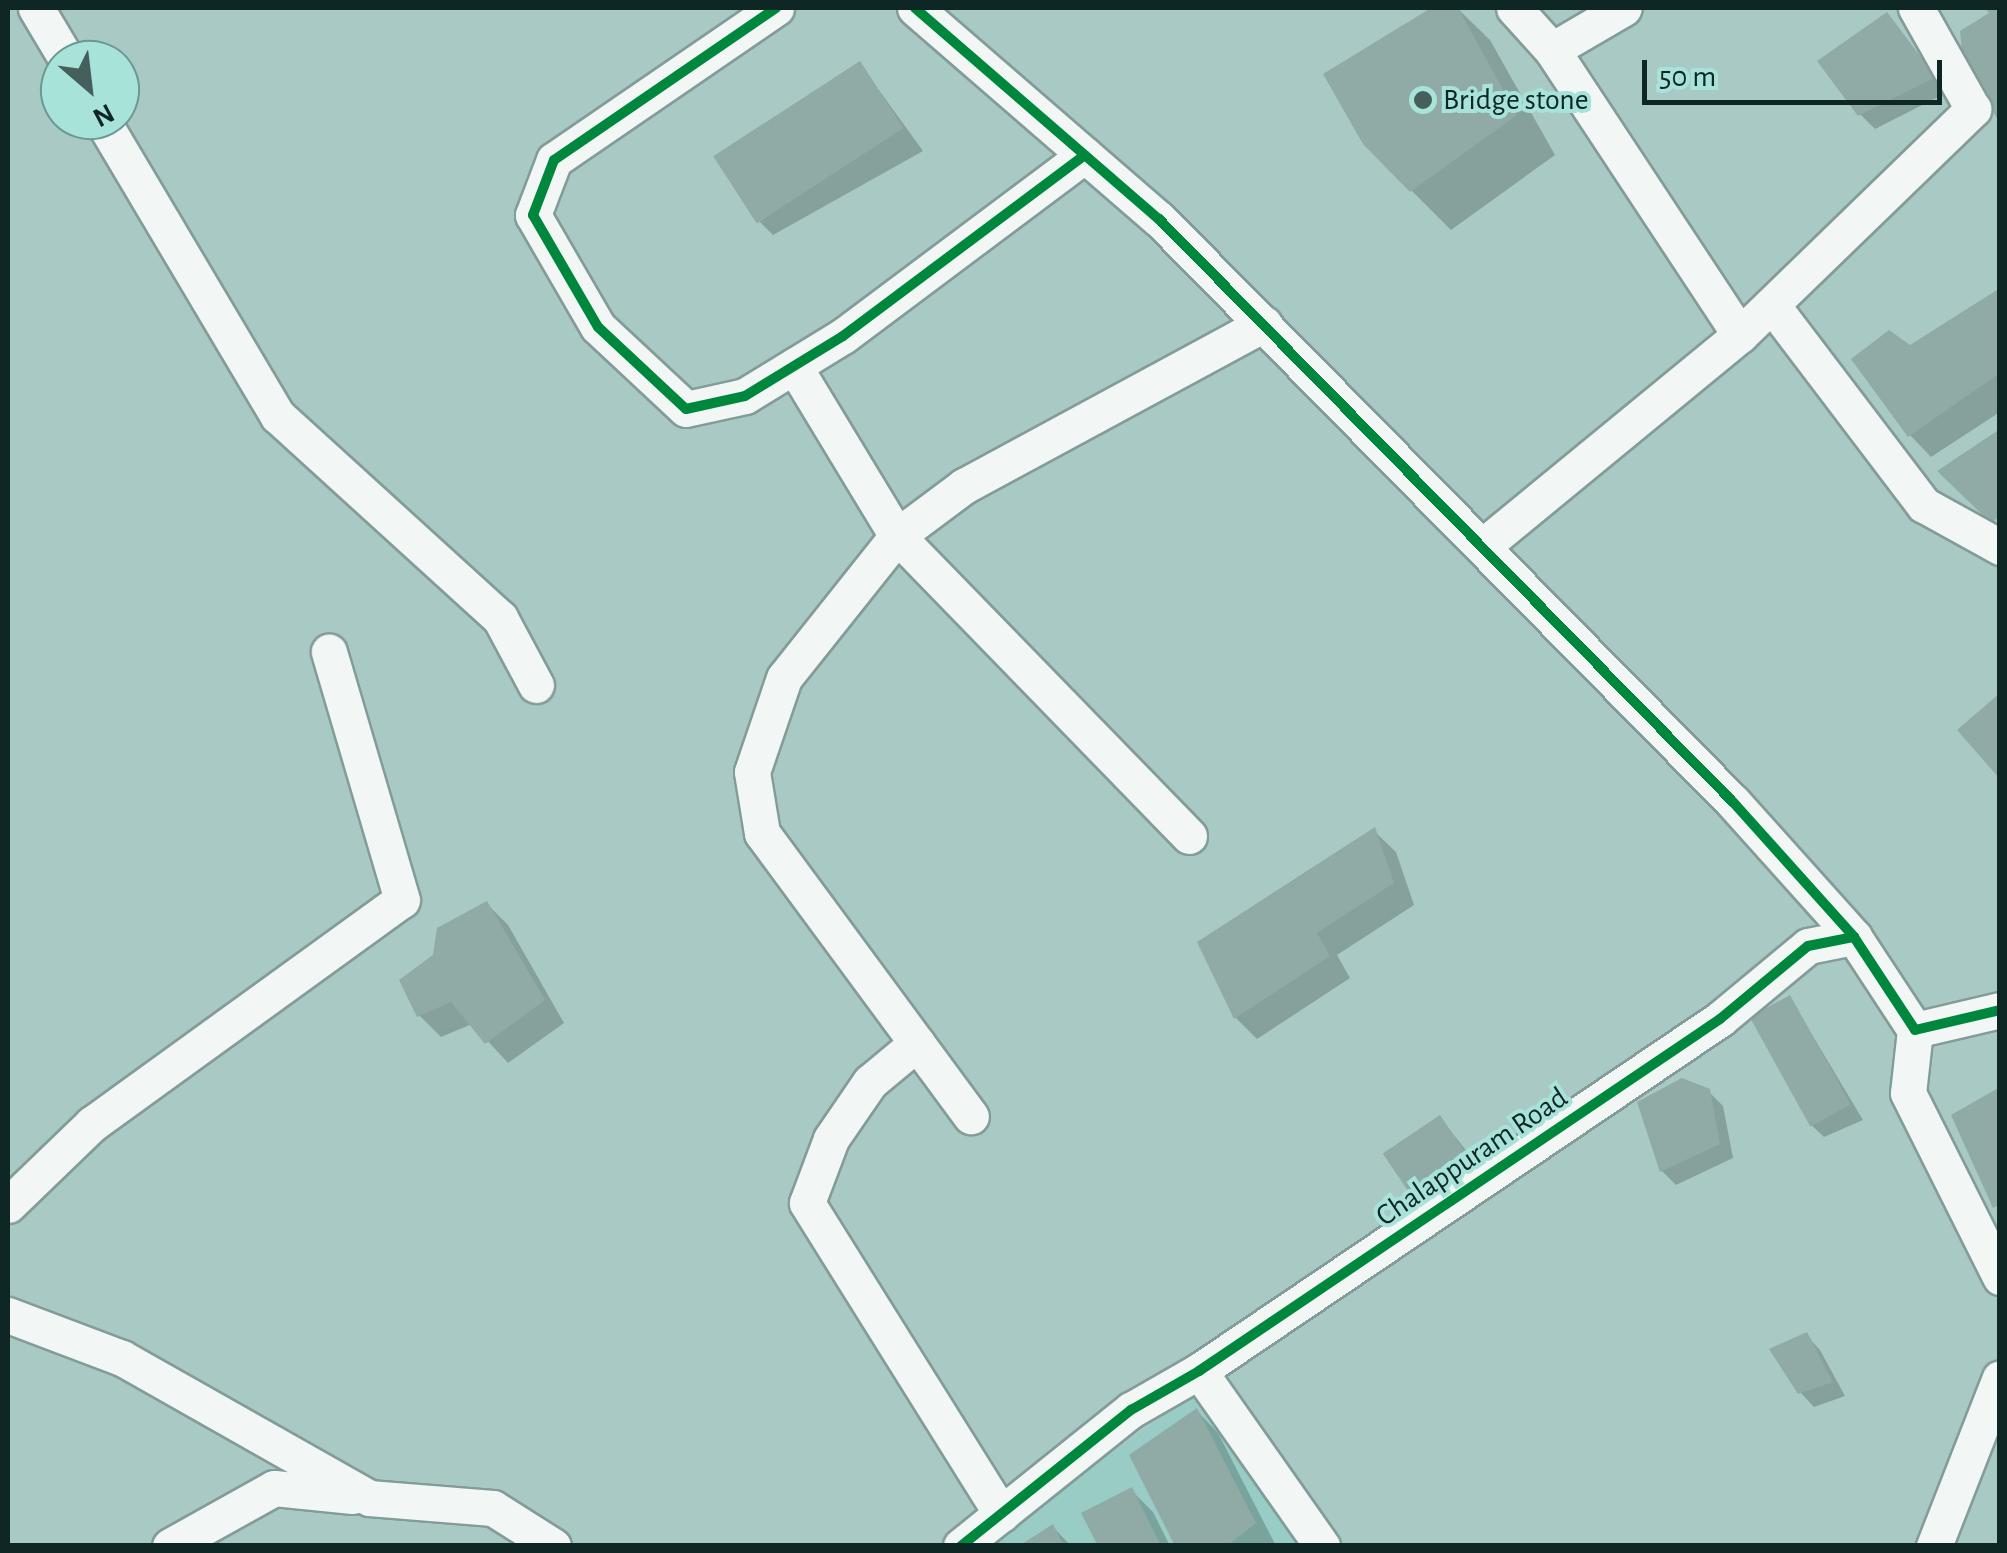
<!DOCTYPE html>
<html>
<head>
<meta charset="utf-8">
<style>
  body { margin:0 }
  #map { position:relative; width:2007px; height:1553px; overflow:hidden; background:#a8c9c4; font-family:"Alegreya Sans",sans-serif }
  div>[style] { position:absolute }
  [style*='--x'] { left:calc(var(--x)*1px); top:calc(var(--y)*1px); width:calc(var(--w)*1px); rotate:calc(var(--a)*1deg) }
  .built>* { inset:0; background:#98ccc5 }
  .shadow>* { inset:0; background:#0003 }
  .building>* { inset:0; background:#90aaa6; transform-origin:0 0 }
  .roads { filter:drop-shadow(2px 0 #839c99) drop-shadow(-2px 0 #839c99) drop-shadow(0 2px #839c99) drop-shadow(0 -2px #839c99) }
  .street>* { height:35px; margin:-17.5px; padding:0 17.5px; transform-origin:17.5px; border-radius:17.5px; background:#f2f7f6 }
  .cycleway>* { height:10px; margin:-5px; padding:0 5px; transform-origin:5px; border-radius:5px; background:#00873e }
  .dots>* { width:28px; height:28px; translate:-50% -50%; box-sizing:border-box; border:5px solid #a8e3da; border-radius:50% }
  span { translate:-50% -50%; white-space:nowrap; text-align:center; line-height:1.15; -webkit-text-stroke:8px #a8e3da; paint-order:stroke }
  .poi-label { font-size:30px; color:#0f2724 }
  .left { translate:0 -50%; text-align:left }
  .street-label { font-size:30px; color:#0f2724 }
  .frame { position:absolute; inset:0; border:10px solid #0f2724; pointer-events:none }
  .north { position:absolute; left:40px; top:40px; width:100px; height:100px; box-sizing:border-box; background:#a8e3da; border:2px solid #6b9891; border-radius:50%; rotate:152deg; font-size:28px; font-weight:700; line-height:40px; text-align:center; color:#0f2724 }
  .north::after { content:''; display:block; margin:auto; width:35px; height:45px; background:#45605c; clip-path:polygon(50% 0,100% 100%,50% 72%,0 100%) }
  .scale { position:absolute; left:1642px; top:60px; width:300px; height:45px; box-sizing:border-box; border:5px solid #0f2724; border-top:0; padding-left:12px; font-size:30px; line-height:35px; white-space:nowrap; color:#0f2724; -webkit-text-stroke:8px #a8e3da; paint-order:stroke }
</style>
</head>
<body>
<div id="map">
  <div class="built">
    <div style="clip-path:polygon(1198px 1391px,1304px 1546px,984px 1546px)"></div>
  </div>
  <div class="shadow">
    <div style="clip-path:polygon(1438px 8px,1457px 8px,1490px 40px,1555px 155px,1451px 230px,1411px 190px,1327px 75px)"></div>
    <div style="clip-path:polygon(1887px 16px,1948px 92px,1875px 129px,1860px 114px)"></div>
    <div style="clip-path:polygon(860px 64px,923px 151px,773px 235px,751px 213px)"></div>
    <div style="clip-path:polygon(2000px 291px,2000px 412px,1931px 457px,1910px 435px,1910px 348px)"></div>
    <div style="clip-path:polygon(1374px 831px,1396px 852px,1414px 905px,1337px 955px,1350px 978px,1257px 1039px,1236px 1018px,1200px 943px)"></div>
    <div style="clip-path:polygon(487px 904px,508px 925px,564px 1023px,508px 1063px,472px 1024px,441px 1037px,419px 1015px,435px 956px)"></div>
    <div style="clip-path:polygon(1790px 998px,1863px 1120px,1824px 1137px,1809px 1123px)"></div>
    <div style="clip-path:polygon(1708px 1091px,1723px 1106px,1733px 1158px,1676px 1185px,1662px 1171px)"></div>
    <div style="clip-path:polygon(1440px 1118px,1499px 1191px,1444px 1226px,1416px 1198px)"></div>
    <div style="clip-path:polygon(1806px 1335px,1820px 1350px,1845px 1396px,1814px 1407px,1800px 1392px)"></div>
    <div style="clip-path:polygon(1197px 1411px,1218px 1433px,1276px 1546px,1178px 1546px)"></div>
    <div style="clip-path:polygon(1131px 1490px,1153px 1512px,1170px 1546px,1101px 1546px)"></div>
    <div style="clip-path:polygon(1053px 1527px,1071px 1546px,1024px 1546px)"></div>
  </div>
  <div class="building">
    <div style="clip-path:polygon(1431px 8px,1458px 8px,1517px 115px,1410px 192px,1363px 144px,1323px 74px)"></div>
    <div style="clip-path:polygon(1986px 8px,2000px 8px,2000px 123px,1963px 62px,1960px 31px,1989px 13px)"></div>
    <div style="clip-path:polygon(1887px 12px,1936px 77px,1858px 116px,1817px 61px)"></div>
    <div style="left:860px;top:61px;width:80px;height:175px;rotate:57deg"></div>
    <div style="clip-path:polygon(2000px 288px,2000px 373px,1908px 437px,1851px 359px,1889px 330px,1910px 345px)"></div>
    <div style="clip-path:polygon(2000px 429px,2000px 516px,1991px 523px,1937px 471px)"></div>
    <div style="clip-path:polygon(2000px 693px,2000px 779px,1957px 730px)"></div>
    <div style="clip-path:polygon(1375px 827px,1394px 883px,1317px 933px,1330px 956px,1234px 1019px,1197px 942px)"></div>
    <div style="clip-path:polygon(487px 901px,545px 1000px,485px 1044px,451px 1002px,417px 1017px,399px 980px,433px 955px,437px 928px)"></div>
    <div style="left:1790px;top:995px;width:125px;height:46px;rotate:61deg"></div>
    <div style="clip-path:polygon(1682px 1078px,1710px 1089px,1720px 1144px,1660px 1172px,1637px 1102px)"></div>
    <div style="clip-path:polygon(2000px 1087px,2000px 1204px,1993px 1208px,1951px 1115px)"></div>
    <div style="left:1440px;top:1115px;width:57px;height:69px;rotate:56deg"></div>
    <div style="clip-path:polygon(1807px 1332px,1833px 1382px,1798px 1394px,1769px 1349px)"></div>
    <div style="clip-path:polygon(1197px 1408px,1256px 1523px,1227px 1546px,1175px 1546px,1129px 1455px)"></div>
    <div style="clip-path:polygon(1132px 1487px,1161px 1546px,1098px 1546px,1081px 1513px)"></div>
    <div style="clip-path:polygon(1053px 1524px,1064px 1546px,1019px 1546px)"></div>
  </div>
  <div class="roads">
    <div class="street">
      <div style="--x:36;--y:8;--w:61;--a:59.2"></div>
      <div style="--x:776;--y:8;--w:269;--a:145.6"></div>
      <div style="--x:554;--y:160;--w:59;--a:110.9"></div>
      <div style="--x:533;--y:215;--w:129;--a:59.9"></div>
      <div style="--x:598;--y:327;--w:120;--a:43"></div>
      <div style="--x:686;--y:409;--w:60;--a:-12.4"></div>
      <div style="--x:745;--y:396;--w:115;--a:-31.5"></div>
      <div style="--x:843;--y:336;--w:302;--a:-36.8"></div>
      <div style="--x:915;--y:8;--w:323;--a:40.9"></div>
      <div style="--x:1159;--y:219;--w:818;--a:45.45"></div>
      <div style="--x:1733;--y:802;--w:181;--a:48.1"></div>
      <div style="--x:1514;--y:8;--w:57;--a:47.9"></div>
      <div style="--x:1552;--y:50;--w:341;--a:56.6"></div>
      <div style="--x:1552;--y:50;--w:83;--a:-30.3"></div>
      <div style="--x:102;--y:120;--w:344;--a:59.3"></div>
      <div style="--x:278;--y:416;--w:300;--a:42.3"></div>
      <div style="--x:500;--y:618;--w:76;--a:61.8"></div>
      <div style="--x:1772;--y:305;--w:251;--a:52.8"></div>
      <div style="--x:1924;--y:505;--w:87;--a:28.9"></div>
      <div style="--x:794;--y:366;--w:199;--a:58.8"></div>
      <div style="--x:897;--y:536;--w:181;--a:128.5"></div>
      <div style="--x:784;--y:678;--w:99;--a:108.8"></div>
      <div style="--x:752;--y:772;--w:62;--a:80.7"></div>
      <div style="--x:762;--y:833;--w:352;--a:53.6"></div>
      <div style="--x:1483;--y:546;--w:333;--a:-39.4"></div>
      <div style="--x:1740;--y:335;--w:325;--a:-44.1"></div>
      <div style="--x:1973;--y:109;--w:116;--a:-119.4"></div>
      <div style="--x:1189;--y:836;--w:419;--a:-134.2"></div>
      <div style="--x:897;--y:536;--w:84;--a:-36.7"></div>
      <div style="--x:964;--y:486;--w:341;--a:-28.4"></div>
      <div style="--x:1915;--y:1030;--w:63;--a:96.3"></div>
      <div style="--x:1908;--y:1093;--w:206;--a:63.4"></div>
      <div style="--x:917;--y:1043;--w:61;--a:140.3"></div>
      <div style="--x:870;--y:1082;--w:69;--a:124.4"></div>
      <div style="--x:831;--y:1139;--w:68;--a:110.6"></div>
      <div style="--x:807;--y:1203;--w:367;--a:58"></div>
      <div style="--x:8;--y:1205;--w:117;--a:-44"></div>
      <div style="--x:92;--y:1124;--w:382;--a:-35.9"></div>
      <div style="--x:402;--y:900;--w:259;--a:-106.4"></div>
      <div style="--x:8;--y:1315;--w:122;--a:20.7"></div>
      <div style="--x:122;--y:1358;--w:284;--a:29.5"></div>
      <div style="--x:369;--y:1498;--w:124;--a:4.6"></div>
      <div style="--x:493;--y:1508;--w:71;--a:32.3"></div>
      <div style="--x:1199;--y:1371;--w:214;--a:54.9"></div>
      <div style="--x:170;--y:1546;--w:119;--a:-29.1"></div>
      <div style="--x:274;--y:1488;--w:79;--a:5.8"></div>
      <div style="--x:961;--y:1546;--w:218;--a:-38.7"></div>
      <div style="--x:1131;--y:1410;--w:78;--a:-29.8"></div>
      <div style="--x:1199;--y:1371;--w:629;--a:-34.04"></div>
      <div style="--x:1720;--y:1019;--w:114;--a:-39.7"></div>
      <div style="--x:1808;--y:946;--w:47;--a:-11.1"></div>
      <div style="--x:1854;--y:937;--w:111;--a:56.7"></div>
      <div style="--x:1915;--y:1030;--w:87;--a:-13.2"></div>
      <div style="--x:1934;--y:1546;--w:180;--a:-68.6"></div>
    </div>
  </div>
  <div class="cycleway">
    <div style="--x:776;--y:8;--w:269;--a:145.6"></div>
    <div style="--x:554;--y:160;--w:59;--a:110.9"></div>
    <div style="--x:533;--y:215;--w:129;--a:59.9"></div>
    <div style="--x:598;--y:327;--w:120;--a:43"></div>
    <div style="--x:686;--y:409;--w:60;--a:-12.4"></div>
    <div style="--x:745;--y:396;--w:115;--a:-31.5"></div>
    <div style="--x:843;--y:336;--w:302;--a:-36.8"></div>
    <div style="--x:915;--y:8;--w:323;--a:40.9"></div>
    <div style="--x:1159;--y:219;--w:818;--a:45.45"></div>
    <div style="--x:1733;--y:802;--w:181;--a:48.1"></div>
    <div style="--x:961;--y:1546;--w:218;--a:-38.7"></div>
    <div style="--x:1131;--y:1410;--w:78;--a:-29.8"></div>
    <div style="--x:1199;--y:1371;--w:629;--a:-34.04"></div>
    <div style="--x:1720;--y:1019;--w:114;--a:-39.7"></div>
    <div style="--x:1808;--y:946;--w:47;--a:-11.1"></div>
    <div style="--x:1854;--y:937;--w:111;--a:56.7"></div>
    <div style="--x:1915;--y:1030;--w:87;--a:-13.2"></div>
  </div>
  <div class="dots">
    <div style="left:1423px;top:100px;background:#45605c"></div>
  </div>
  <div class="poi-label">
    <span class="left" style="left:1443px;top:100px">Bridge stone</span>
  </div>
  <div class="street-label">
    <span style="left:1472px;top:1157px;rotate:-34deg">Chalappuram Road</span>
  </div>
  <div class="frame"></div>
  <div class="north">N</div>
  <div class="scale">50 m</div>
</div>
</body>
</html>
